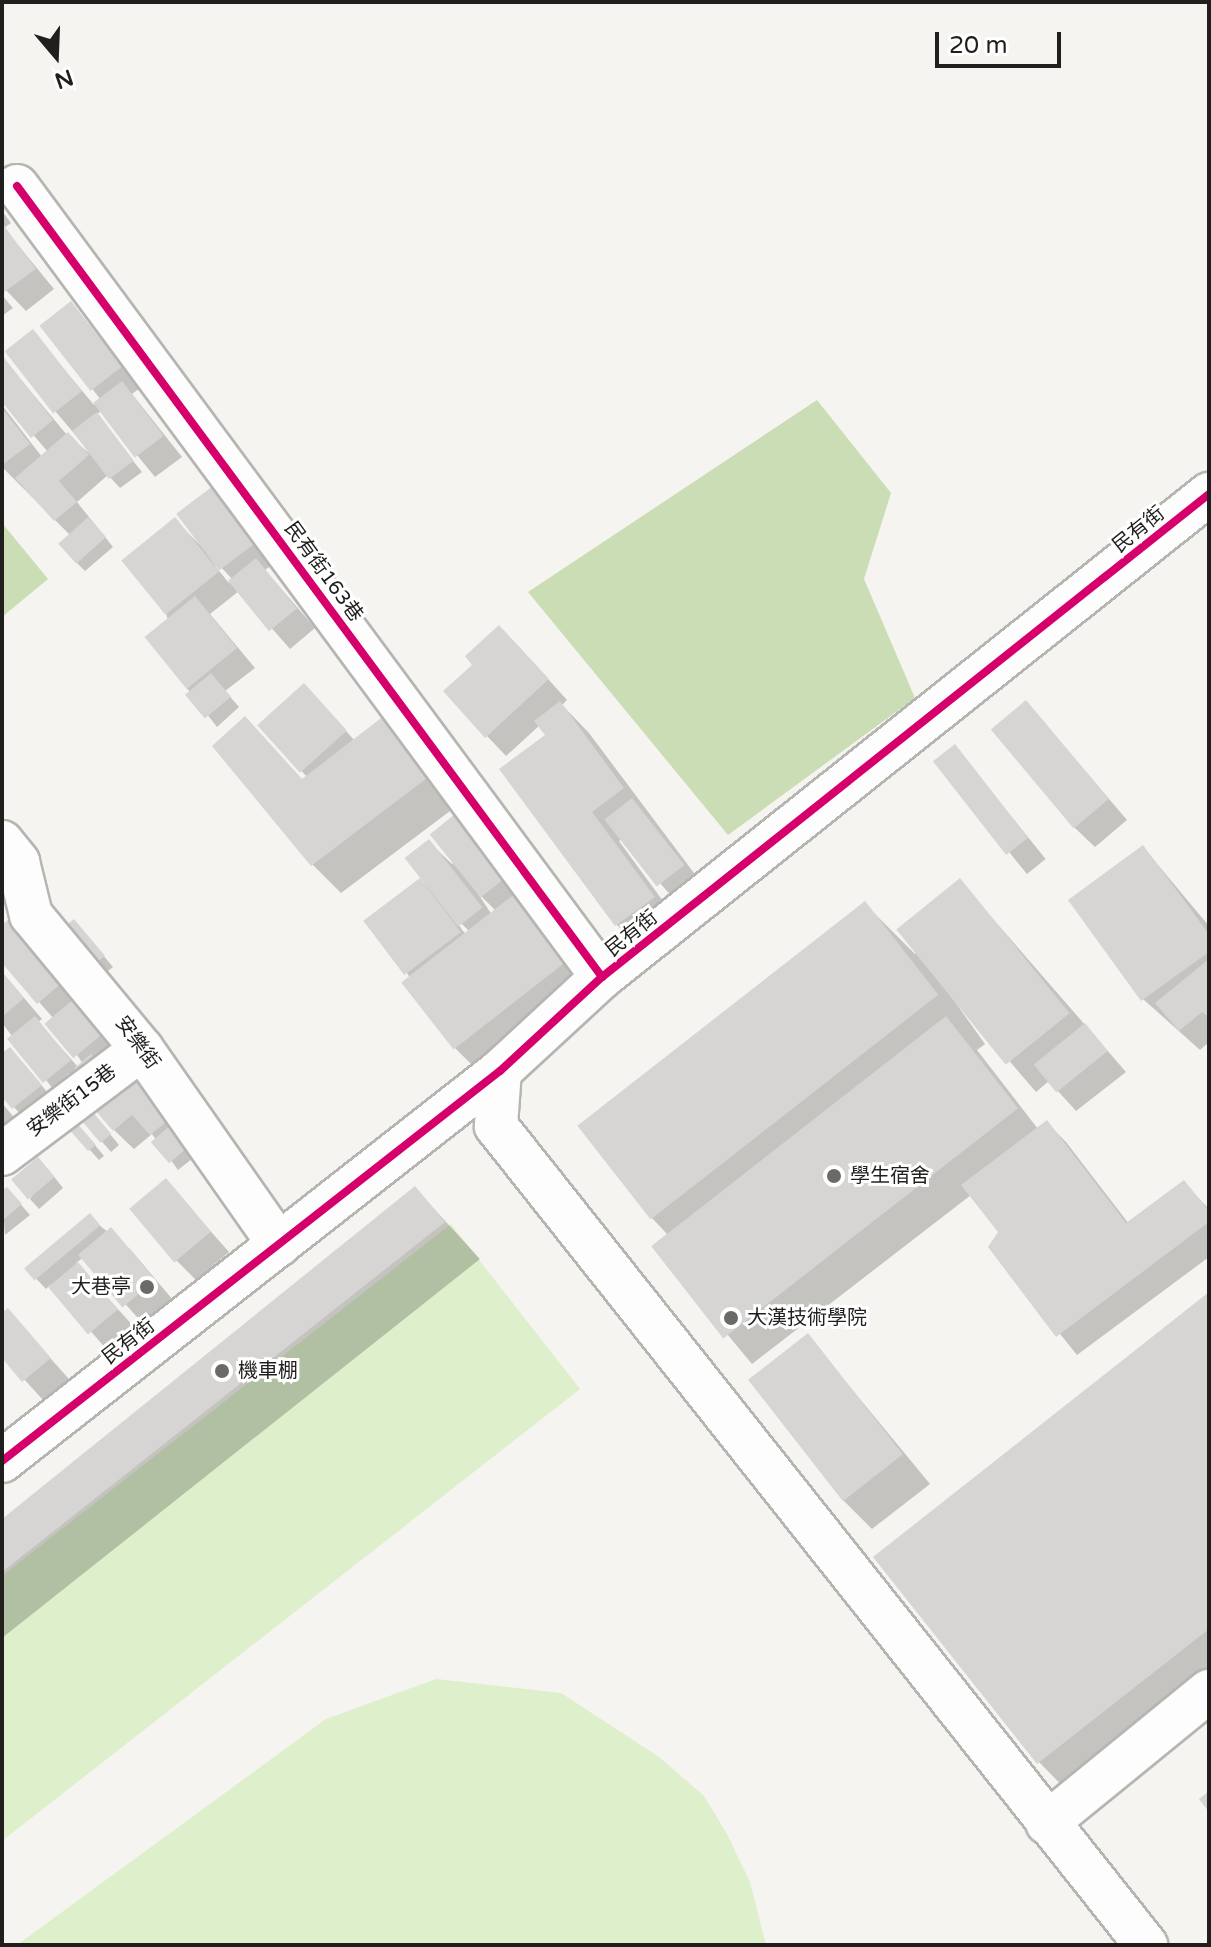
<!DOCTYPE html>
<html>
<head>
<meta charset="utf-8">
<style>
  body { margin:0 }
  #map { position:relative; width:1211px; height:1947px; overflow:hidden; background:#f5f4f0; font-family:"Varela Round","Noto Sans TC",sans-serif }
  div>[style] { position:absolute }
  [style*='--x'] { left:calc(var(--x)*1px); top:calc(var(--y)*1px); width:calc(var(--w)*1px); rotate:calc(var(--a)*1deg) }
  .green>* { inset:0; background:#deefcc }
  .forest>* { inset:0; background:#caddb4 }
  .shadow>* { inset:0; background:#0003; transform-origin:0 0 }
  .building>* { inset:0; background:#d6d5d4; transform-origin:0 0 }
  .roads { filter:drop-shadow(2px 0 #b6b5b2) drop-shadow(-2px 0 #b6b5b2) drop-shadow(0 2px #b6b5b2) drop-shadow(0 -2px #b6b5b2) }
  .minor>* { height:42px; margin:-21px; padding:0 21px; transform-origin:21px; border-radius:21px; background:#fefdfd }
  .cycleway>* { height:8px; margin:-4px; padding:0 4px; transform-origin:4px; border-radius:4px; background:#d6006c }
  .dots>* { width:22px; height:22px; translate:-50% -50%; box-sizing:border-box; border:4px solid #fff; border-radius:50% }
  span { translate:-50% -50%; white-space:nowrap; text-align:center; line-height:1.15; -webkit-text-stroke:6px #fff; paint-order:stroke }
  .street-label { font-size:20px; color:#201f1d }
  .poi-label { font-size:20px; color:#201f1d }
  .left { translate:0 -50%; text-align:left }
  .right { translate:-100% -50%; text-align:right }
  .frame { position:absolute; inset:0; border:4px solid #201f1d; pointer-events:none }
  .north { position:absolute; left:16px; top:16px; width:80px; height:80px; -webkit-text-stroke:6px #fff; paint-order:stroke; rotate:161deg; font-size:22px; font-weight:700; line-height:32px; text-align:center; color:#201f1d }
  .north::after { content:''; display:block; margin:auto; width:28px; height:36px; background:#201f1d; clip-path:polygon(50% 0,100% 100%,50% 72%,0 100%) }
  .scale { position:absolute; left:935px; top:32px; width:126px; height:36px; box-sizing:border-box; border:4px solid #201f1d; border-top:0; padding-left:10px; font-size:24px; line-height:28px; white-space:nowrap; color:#201f1d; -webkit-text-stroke:6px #fff; paint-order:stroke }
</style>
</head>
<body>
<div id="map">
  <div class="green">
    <div style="clip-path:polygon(451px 1224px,580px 1389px,2px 1841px,2px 1576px)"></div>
    <div style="clip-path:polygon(436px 1679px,561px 1693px,659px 1757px,704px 1796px,727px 1834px,750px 1882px,766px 1945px,17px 1945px,326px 1719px)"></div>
  </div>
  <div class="forest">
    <div style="clip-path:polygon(817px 400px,891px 493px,864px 579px,915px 698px,728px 835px,528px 592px)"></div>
    <div style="clip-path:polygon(2px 523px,48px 579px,2px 617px)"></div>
  </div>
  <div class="shadow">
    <div style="clip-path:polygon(2px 211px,11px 223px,4px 228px,54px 289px,26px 311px,2px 286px)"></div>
    <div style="clip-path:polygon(2px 295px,13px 308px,2px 316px)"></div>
    <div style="clip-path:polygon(71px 303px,140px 388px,132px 394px,182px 457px,155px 477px,101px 411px,96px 415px,142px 472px,120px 488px,108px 475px,77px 502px,113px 547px,85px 571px,76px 562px,70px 535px,2px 467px,2px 405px,42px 457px,48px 452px,2px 398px,2px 357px,67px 435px,94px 457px,56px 412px,33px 332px,94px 405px,101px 400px,42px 325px)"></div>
    <div style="clip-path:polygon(evenodd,216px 486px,279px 560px,265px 570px,315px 628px,290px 649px,239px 591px,210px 614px,255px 668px,225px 691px,239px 707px,217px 727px,186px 687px,166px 613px,175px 520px,200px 545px,216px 486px,218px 564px,233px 580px,229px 583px,215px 566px,218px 564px)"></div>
    <div style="clip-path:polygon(519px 647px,567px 700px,562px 705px,589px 733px,703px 885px,679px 905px,622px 839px,619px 841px,682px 927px,646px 954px,617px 925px,502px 770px,548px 735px,540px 725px,506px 756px,487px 736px)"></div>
    <div style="clip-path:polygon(1026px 702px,1127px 820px,1095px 847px,1075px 828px)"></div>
    <div style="clip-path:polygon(323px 705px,355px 741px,389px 715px,462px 802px,341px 893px,312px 864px,303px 780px,307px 777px,260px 725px)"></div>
    <div style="left:955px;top:747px;width:144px;height:24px;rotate:51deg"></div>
    <div style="clip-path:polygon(evenodd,479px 832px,601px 986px,485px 1078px,456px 1049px,407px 973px,419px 880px,437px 893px,429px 842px,452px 864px,479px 832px,477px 892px,496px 911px,492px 915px,477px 892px,479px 832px,460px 922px,470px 932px,466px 935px,458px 924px,460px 922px)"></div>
    <div style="clip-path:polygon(1143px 847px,1209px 926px,1209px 1042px,1200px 1050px,1143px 999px)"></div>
    <div style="clip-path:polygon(960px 881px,1126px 1072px,1076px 1111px,1049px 1081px,1036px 1092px,938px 978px,985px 1044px,977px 1050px,1038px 1129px,1047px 1123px,1066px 1142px,1129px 1224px,1184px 1183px,1209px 1209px,1209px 1257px,1077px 1355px,990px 1247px,1000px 1232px,971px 1195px,752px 1364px,653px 1245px,667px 1234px,651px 1217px,865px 904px,915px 954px)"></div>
    <div style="clip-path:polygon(17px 915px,112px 1043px,23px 1117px,2px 1094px,2px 1056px,19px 1059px,48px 1093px,53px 1089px,2px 1023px,2px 972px,42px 1019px,38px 1022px,78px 1067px,83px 1064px,54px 1019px,2px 960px,2px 927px)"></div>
    <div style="clip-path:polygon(83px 931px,113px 967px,103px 975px)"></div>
    <div style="clip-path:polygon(143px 1072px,207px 1147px,178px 1170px,152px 1134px,134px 1149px,114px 1130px)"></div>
    <div style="clip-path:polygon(2px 1103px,27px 1133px,2px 1165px)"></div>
    <div style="clip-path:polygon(84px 1121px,102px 1124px,119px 1145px,111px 1152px)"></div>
    <div style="clip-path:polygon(71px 1129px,86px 1134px,104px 1156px,99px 1160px)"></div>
    <div style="clip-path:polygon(48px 1169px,63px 1188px,39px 1209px,30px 1199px)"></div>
    <div style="clip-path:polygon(166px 1181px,229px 1252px,196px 1280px,176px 1260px)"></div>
    <div style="clip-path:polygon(415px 1188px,480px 1259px,2px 1638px,2px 1522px)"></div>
    <div style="clip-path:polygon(2px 1193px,16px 1199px,30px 1215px,5px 1235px)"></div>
    <div style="clip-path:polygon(99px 1225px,130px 1249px,173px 1300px,144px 1325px,84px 1257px,76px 1263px,136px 1329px,109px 1352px,50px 1285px,46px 1289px,26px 1268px)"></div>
    <div style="clip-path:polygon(1209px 1294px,1209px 1715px,1087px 1811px,1039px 1762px)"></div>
    <div style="clip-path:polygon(8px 1311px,69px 1379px,43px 1400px,2px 1355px,2px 1316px)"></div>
    <div style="clip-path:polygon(807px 1335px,930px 1484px,872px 1529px,843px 1500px)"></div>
  </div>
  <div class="building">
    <div style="clip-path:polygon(2px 223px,36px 269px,4px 292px,2px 289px)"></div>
    <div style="left:71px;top:301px;width:83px;height:40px;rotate:52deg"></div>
    <div style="left:33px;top:329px;width:79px;height:36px;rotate:52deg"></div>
    <div style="clip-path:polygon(2px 355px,53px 420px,31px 438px,2px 402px)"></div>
    <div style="left:122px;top:381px;width:69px;height:36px;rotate:53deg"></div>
    <div style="clip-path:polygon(2px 408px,30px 444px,2px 465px)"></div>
    <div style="left:97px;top:412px;width:61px;height:31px;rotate:53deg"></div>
    <div style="clip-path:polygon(68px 432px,89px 455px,59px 481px,77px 502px,54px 521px,15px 478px)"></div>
    <div style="left:217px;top:483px;width:71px;height:51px;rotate:53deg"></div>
    <div style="left:88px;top:517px;width:27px;height:40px;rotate:48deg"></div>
    <div style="left:175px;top:517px;width:70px;height:69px;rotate:51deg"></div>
    <div style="left:256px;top:558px;width:65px;height:36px;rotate:51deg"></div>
    <div style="left:195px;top:596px;width:67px;height:65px;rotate:51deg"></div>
    <div style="clip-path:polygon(499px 625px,549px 679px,485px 738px,443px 691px,472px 665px,465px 656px)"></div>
    <div style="left:211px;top:673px;width:31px;height:34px;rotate:50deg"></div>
    <div style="left:304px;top:683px;width:64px;height:63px;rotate:48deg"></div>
    <div style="left:1026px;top:700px;width:129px;height:46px;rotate:50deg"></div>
    <div style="clip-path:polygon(560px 701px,624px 788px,592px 812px,655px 897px,615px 926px,499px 769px,545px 735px,534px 721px)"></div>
    <div style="clip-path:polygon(389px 712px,435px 772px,311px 866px,212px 746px,245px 716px,302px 779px)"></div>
    <div style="left:955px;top:744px;width:119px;height:28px;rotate:52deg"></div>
    <div style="left:632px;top:798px;width:85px;height:35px;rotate:52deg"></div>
    <div style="left:460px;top:810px;width:81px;height:39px;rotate:51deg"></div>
    <div style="left:429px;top:839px;width:87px;height:31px;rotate:52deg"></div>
    <div style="clip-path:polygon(1143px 845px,1209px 934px,1209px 952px,1141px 1001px,1068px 900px)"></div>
    <div style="left:420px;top:878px;width:68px;height:71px;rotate:53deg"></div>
    <div style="left:960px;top:878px;width:174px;height:82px;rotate:51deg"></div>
    <div style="left:521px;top:889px;width:85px;height:152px;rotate:52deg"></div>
    <div style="left:865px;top:901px;width:119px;height:365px;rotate:52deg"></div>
    <div style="clip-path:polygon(17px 912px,70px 976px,37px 1004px,2px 963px,2px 925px)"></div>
    <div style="left:74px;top:919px;width:48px;height:17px;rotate:50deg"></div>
    <div style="clip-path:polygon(1209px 959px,1209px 1017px,1202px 1012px,1179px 1031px,1155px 1003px)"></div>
    <div style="clip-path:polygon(2px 972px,24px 998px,2px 1017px)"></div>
    <div style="left:75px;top:998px;width:45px;height:40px;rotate:50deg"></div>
    <div style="left:35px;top:1016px;width:57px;height:36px;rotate:51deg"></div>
    <div style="left:946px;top:1016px;width:117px;height:374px;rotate:52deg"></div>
    <div style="left:1085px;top:1023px;width:36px;height:66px;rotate:51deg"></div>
    <div style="clip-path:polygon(10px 1047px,42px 1085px,12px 1109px,2px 1097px,2px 1053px)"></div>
    <div style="left:91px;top:1054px;width:16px;height:22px;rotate:50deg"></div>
    <div style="clip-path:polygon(143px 1069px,179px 1111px,150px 1135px,132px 1115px,113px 1131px,95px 1110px)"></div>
    <div style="left:69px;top:1073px;width:15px;height:30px;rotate:48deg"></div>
    <div style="left:92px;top:1111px;width:30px;height:14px;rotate:50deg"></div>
    <div style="left:181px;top:1116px;width:28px;height:40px;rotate:49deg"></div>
    <div style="clip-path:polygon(1047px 1120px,1126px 1223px,1184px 1180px,1209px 1211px,1209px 1222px,1056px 1337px,988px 1247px,998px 1232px,961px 1185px)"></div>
    <div style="left:76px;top:1122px;width:30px;height:10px;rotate:49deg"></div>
    <div style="left:38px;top:1157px;width:26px;height:35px;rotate:50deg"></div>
    <div style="left:166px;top:1178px;width:70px;height:48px;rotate:50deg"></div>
    <div style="clip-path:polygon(415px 1186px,445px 1222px,2px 1572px,2px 1519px)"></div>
    <div style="clip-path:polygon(7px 1187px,22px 1204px,2px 1221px,2px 1191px)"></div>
    <div style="left:90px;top:1213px;width:16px;height:86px;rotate:50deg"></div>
    <div style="left:111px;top:1227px;width:69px;height:43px;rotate:50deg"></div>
    <div style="left:78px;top:1262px;width:62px;height:39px;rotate:50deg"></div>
    <div style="clip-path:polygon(1209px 1292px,1209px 1629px,1037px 1764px,873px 1557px)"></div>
    <div style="clip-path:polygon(8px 1308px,51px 1358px,22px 1382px,2px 1358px,2px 1313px)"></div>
    <div style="left:808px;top:1333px;width:154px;height:76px;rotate:52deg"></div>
    <div style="clip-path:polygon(1209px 1791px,1209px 1812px,1199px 1799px)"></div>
  </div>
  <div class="roads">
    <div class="minor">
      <div style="--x:17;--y:186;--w:984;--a:53.51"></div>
      <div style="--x:2;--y:842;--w:26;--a:51"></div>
      <div style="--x:18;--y:862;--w:55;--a:76.2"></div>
      <div style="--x:31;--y:915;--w:174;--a:50.4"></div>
      <div style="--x:142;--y:1049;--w:239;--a:55"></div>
      <div style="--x:500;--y:1071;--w:55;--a:94.2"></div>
      <div style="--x:496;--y:1126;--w:1046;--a:51.56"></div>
      <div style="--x:2;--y:1154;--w:175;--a:-36.9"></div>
      <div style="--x:2;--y:1461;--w:633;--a:-38.07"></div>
      <div style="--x:500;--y:1071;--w:139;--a:-42.7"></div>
      <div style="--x:602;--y:977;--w:776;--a:-38.51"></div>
      <div style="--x:1047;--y:1823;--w:209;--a:-39.2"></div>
    </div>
  </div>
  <div class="cycleway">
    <div style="--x:17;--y:186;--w:984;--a:53.51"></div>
    <div style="--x:2;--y:1461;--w:633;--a:-38.07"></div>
    <div style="--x:500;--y:1071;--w:139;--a:-42.7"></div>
    <div style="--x:602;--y:977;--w:776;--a:-38.51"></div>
  </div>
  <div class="dots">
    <div style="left:834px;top:1176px;background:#6b6a67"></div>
    <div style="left:147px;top:1287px;background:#6b6a67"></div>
    <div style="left:731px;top:1318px;background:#6b6a67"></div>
    <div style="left:222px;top:1371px;background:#6b6a67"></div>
  </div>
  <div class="street-label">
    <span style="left:1139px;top:530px;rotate:-39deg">民有街</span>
    <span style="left:323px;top:572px;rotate:54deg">民有街163巷</span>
    <span style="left:632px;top:934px;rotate:-39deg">民有街</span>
    <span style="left:137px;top:1043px;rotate:54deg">安樂街</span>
    <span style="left:72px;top:1101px;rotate:-37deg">安樂街15巷</span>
    <span style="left:129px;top:1342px;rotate:-38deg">民有街</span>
  </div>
  <div class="poi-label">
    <span class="left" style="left:850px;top:1176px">學生宿舍</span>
    <span class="right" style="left:131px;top:1287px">大巷亭</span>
    <span class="left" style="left:747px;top:1318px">大漢技術學院</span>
    <span class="left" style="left:238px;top:1371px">機車棚</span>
  </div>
  <div class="frame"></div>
  <div class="north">N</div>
  <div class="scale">20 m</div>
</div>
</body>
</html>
